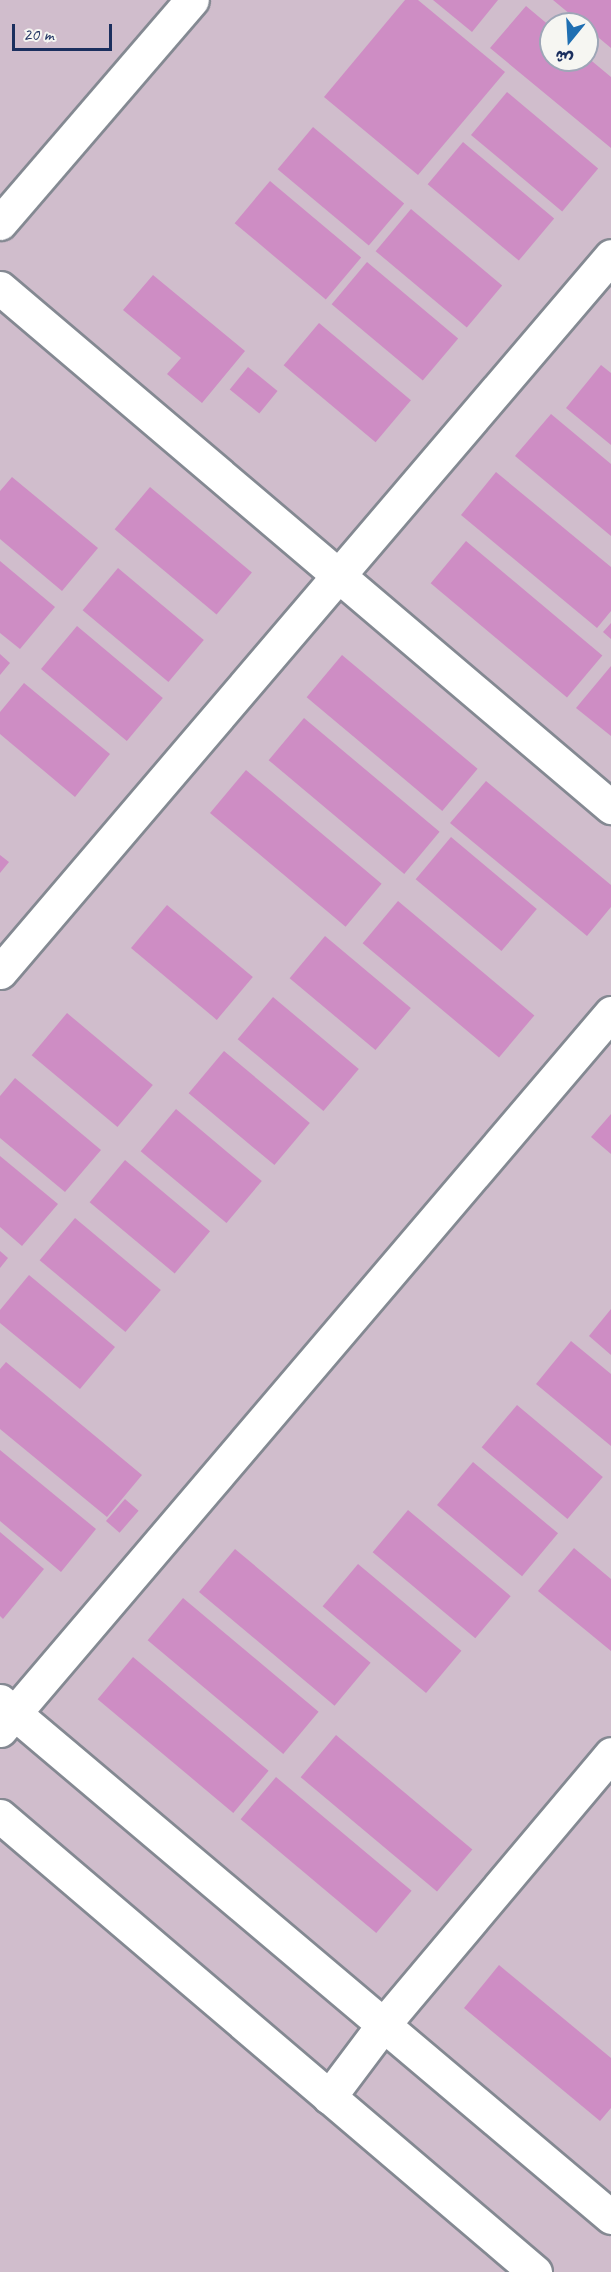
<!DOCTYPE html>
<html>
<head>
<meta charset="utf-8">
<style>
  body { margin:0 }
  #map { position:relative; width:611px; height:2272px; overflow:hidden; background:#ede3c6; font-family:Caveat,"Playpen Sans Arabic",sans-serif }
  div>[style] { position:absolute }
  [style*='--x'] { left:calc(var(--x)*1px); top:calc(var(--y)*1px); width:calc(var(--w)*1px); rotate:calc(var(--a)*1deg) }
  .industrial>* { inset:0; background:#d0bdcc }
  .building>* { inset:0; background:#ce8dc4; transform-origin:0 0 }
  .roads { filter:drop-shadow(2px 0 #848992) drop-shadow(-2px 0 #848992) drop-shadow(0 2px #848992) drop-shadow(0 -2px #848992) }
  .minor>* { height:33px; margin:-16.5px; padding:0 16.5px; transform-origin:16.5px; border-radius:16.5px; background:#fff }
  span { translate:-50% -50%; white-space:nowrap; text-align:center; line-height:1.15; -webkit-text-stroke:4.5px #f6f6f2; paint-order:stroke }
  .north { position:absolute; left:539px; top:12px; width:60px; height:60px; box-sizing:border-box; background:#f6f6f2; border:2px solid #9ea6b7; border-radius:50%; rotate:198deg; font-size:16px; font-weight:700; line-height:24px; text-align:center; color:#1b2f5e }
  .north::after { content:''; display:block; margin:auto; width:21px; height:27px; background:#1f6fb2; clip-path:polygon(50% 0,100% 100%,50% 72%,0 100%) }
  .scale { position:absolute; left:12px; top:24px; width:100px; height:27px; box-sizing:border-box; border:3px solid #1b2f5e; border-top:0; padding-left:8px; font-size:18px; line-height:21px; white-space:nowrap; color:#1b2f5e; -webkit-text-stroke:4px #f6f6f2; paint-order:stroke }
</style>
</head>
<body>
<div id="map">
  <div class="industrial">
    <div style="clip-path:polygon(evenodd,0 0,611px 0,611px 2272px,0 2272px,0 0,551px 24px,587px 24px,587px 60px,551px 60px,551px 24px)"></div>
  </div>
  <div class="building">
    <div style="clip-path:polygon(405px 0,418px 0,505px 72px,418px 175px,324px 97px)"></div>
    <div style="clip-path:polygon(433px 0,498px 0,472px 32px)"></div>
    <div style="clip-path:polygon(553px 0,611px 0,611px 48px,587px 28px,587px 24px,582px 24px)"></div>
    <div style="clip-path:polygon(526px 6px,551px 27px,551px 60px,587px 60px,587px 57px,611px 77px,611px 148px,490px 48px)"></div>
    <div style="left:507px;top:92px;width:119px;height:56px;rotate:40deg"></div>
    <div style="left:313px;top:127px;width:119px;height:55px;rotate:40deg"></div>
    <div style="left:463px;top:142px;width:119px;height:55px;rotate:40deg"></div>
    <div style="left:270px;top:181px;width:119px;height:55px;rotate:40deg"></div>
    <div style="left:411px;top:209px;width:119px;height:55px;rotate:40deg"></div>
    <div style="left:367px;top:262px;width:119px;height:55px;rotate:40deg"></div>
    <div style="clip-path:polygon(153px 275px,245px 351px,202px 403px,167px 374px,181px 358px,123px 310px)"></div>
    <div style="left:319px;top:323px;width:120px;height:55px;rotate:40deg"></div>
    <div style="clip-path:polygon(601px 365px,611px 373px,611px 445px,566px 408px)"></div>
    <div style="left:248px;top:367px;width:38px;height:29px;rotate:39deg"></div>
    <div style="clip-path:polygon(551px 414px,611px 464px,611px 536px,515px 456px)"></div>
    <div style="clip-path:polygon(496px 472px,611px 567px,611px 611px,597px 628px,461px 515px)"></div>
    <div style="clip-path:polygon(12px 477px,98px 548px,62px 591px,0 539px,0 491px)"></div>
    <div style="left:150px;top:487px;width:133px;height:55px;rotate:40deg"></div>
    <div style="left:466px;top:541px;width:178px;height:55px;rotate:40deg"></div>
    <div style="clip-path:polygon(0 561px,55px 607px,20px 649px,0 633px)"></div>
    <div style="left:118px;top:568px;width:112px;height:55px;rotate:40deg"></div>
    <div style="clip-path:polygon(611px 623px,611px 639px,603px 632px)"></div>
    <div style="left:77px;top:626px;width:112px;height:56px;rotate:40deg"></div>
    <div style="clip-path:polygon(0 654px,10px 663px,0 675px)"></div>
    <div style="left:342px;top:655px;width:177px;height:55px;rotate:40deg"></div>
    <div style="clip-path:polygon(611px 666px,611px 736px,576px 708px)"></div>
    <div style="clip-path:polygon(24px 683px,110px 754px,75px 797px,0 734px,0 712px)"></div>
    <div style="left:304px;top:718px;width:177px;height:55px;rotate:40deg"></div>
    <div style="left:246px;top:770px;width:177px;height:56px;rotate:40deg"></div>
    <div style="clip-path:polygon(486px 781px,611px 885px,611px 907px,587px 936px,450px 823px)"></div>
    <div style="left:451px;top:837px;width:112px;height:55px;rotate:40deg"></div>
    <div style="clip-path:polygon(0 855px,9px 862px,0 873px)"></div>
    <div style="left:398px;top:901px;width:178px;height:55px;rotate:40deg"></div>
    <div style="left:167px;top:905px;width:112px;height:56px;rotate:40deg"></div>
    <div style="left:325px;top:936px;width:112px;height:55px;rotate:40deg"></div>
    <div style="left:273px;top:997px;width:112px;height:55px;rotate:40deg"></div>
    <div style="left:67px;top:1013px;width:112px;height:55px;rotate:40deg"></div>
    <div style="left:224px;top:1051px;width:112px;height:55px;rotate:40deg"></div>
    <div style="clip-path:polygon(15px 1078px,101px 1150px,65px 1192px,0 1138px,0 1096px)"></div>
    <div style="left:176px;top:1109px;width:112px;height:55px;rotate:40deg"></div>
    <div style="clip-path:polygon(611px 1114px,611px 1154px,591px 1137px)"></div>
    <div style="clip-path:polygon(0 1156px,58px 1204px,22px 1246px,0 1227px)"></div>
    <div style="left:125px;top:1160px;width:111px;height:55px;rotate:40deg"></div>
    <div style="left:75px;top:1218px;width:112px;height:55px;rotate:40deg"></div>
    <div style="clip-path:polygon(0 1251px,8px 1258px,0 1268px)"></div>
    <div style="clip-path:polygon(29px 1275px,115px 1347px,80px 1389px,0 1323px,0 1310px)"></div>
    <div style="clip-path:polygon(611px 1309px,611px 1355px,589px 1336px)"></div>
    <div style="clip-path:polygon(571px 1341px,611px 1374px,611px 1446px,536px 1384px)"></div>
    <div style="clip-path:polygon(6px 1362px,142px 1475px,107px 1517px,0 1429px,0 1369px)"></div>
    <div style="left:517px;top:1405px;width:112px;height:55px;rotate:40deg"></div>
    <div style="clip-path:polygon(0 1450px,96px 1529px,61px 1572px,0 1521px)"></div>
    <div style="left:473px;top:1462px;width:111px;height:56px;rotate:40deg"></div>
    <div style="left:125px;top:1499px;width:18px;height:29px;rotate:41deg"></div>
    <div style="left:408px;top:1510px;width:134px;height:55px;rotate:40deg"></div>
    <div style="clip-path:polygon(0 1532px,44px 1569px,3px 1619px,0 1616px)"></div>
    <div style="clip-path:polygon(574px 1548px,611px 1579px,611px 1651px,538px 1591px)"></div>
    <div style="left:235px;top:1549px;width:177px;height:56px;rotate:40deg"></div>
    <div style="left:358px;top:1564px;width:135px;height:55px;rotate:40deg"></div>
    <div style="left:183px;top:1598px;width:177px;height:55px;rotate:40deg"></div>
    <div style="left:133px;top:1657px;width:177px;height:55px;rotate:40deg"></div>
    <div style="left:336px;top:1735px;width:178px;height:55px;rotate:40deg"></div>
    <div style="left:276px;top:1777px;width:177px;height:55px;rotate:40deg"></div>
    <div style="clip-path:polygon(499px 1965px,611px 2058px,611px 2108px,600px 2121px,464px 2008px)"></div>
  </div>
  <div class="roads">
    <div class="minor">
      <div style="--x:0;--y:223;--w:294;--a:-49.3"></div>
      <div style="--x:0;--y:288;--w:802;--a:40.35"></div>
      <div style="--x:0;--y:972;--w:941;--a:-49.52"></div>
      <div style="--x:0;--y:1701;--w:800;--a:40.18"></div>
      <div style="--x:0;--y:1730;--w:942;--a:-49.56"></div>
      <div style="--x:0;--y:1816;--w:703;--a:40.44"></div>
      <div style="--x:329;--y:2097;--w:90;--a:-53.1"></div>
      <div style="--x:383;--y:2025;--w:354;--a:-49.9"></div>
    </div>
  </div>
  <div class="north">ش</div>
  <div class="scale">20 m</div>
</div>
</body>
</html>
